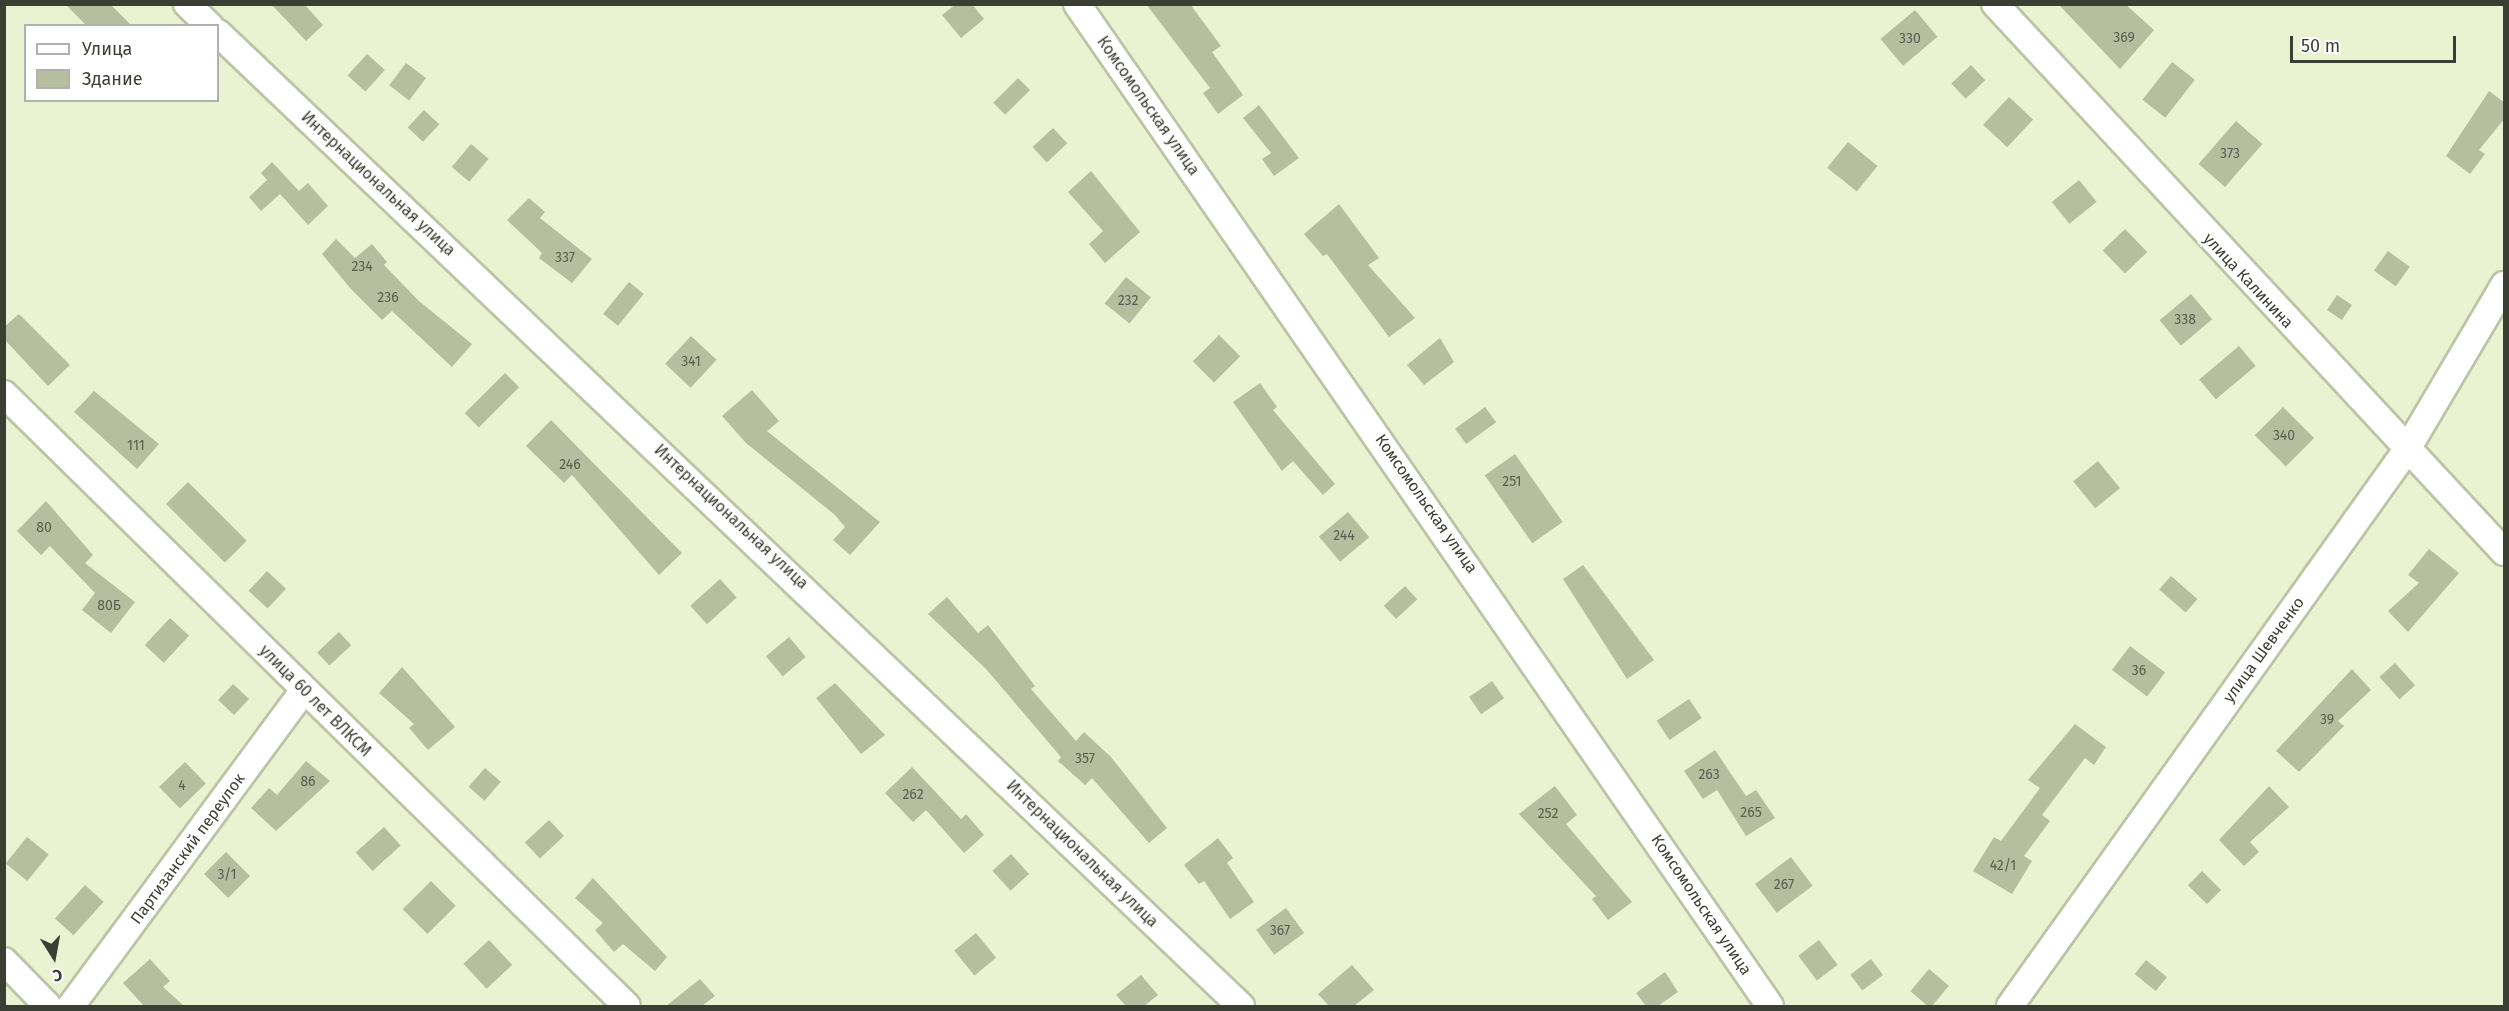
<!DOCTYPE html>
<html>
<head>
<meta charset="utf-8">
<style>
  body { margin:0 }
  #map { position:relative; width:2509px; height:1011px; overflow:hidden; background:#eaf2d2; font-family:"Fira Sans",sans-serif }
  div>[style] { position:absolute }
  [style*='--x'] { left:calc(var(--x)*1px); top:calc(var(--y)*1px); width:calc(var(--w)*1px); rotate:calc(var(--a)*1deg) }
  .building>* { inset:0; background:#b7bea0; transform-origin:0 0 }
  .roads { filter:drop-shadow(2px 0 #bcc4a5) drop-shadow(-2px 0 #bcc4a5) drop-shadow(0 2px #bcc4a5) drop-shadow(0 -2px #bcc4a5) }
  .minor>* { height:26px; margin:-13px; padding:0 13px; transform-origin:13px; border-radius:13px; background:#fff }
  span { translate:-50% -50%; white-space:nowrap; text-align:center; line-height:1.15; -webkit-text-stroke:5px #fff; paint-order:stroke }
  .number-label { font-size:14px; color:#5a5e4e }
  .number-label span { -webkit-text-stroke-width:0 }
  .street-label { font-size:16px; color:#3b3e32 }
  .frame { position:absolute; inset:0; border:6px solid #3b3e32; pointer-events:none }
  .legend { position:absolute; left:24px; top:24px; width:195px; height:78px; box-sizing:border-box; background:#fff; border:2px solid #b1b2ad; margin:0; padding:8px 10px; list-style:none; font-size:18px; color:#3b3e32 }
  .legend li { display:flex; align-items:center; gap:12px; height:30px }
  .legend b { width:30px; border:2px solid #b1b2ad }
  .north { position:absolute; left:24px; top:927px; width:60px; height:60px; -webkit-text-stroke:4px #fff; paint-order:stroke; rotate:169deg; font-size:16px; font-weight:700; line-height:24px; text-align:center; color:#3b3e32 }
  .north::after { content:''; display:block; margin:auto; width:21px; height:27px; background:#3b3e32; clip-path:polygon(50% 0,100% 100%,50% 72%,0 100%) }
  .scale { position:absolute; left:2290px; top:36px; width:166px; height:27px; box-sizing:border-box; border:3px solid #3b3e32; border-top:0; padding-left:8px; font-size:18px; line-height:21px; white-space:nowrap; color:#3b3e32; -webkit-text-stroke:4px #fff; paint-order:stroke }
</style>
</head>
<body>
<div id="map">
  <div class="building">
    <div style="clip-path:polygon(65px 4px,110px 4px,132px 26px,87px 26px)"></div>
    <div style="clip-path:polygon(271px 4px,304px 4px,323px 25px,306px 41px)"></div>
    <div style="clip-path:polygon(956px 4px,972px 4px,984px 19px,961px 38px,942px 15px)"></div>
    <div style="clip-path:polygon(1146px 4px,1190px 4px,1221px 46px,1212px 52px,1243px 95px,1218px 114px,1203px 93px,1210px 88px)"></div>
    <div style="clip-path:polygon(2058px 4px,2125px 4px,2154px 30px,2120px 69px)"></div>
    <div style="left:1915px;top:10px;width:35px;height:45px;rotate:50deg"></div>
    <div style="left:367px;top:54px;width:24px;height:29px;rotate:42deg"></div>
    <div style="left:2172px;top:62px;width:29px;height:48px;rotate:38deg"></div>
    <div style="left:406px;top:63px;width:25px;height:28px;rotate:37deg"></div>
    <div style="left:1971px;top:65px;width:21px;height:27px;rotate:47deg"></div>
    <div style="left:1018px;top:78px;width:17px;height:35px;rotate:45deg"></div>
    <div style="clip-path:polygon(2489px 91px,2505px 103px,2505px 118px,2479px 150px,2485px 154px,2470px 174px,2446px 156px)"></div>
    <div style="left:2009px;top:97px;width:33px;height:38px;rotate:43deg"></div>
    <div style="clip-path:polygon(1259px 105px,1299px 158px,1274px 176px,1262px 159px,1271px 153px,1243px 118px)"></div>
    <div style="left:424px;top:110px;width:21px;height:24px;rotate:43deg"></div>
    <div style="left:2236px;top:121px;width:35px;height:57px;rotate:41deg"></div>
    <div style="left:1053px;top:128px;width:21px;height:28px;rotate:47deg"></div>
    <div style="left:1848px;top:142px;width:38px;height:33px;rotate:39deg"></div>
    <div style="left:471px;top:144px;width:23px;height:30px;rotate:40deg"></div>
    <div style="clip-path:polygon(272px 162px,299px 191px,308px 183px,328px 206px,308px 225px,280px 194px,261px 211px,249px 197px,267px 180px,261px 173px)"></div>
    <div style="clip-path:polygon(1091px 171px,1140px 232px,1105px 263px,1089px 244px,1103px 231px,1068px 192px)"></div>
    <div style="left:2079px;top:180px;width:28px;height:35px;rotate:51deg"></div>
    <div style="clip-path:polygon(529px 198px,545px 212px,540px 218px,592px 259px,572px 283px,539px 258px,542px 253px,507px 220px)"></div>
    <div style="clip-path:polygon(1339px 204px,1379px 258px,1368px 265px,1415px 318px,1389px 337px,1327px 254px,1323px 256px,1304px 234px)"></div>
    <div style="left:2125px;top:229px;width:32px;height:31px;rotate:46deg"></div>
    <div style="clip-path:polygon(336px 239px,355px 258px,372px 244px,387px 262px,384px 265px,419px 301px,472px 344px,452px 367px,392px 311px,382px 320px,350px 288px,322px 254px)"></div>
    <div style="left:2388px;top:251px;width:27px;height:24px;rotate:36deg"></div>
    <div style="left:1126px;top:277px;width:32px;height:34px;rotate:39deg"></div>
    <div style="left:629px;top:282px;width:19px;height:41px;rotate:39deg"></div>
    <div style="left:2191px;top:294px;width:33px;height:41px;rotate:50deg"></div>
    <div style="left:2337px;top:295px;width:18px;height:18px;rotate:34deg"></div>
    <div style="clip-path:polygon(19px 314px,70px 365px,48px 386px,4px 339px,4px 327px)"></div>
    <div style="left:1219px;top:335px;width:30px;height:37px;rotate:45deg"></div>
    <div style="left:691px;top:336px;width:35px;height:38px;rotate:43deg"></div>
    <div style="clip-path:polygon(1440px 338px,1454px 362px,1424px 385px,1407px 365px)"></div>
    <div style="left:2239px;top:346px;width:26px;height:52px;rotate:50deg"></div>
    <div style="left:505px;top:373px;width:20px;height:57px;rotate:45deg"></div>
    <div style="clip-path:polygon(1260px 383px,1277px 407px,1273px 410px,1335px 484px,1323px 495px,1293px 461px,1282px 471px,1233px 402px)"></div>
    <div style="clip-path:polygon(752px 390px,779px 421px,767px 431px,880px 522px,850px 555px,833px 540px,845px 527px,835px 515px,746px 443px,722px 416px)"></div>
    <div style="clip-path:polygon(94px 391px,159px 444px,137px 469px,74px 412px)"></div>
    <div style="left:1485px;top:407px;width:19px;height:37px;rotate:54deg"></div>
    <div style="left:2283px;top:407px;width:44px;height:40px;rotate:45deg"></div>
    <div style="clip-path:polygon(551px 420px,682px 553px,659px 575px,572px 475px,564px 483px,526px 446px)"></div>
    <div style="left:1515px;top:454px;width:83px;height:37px;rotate:55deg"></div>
    <div style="left:2098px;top:461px;width:35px;height:32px;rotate:51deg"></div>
    <div style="left:188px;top:482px;width:83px;height:31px;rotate:45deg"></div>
    <div style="clip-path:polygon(46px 501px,93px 555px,85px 563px,135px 602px,111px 633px,82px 610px,95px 593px,50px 546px,41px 555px,17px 531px)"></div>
    <div style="left:1348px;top:512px;width:33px;height:38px;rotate:50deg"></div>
    <div style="clip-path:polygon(2429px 549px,2459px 573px,2408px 632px,2388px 611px,2419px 583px,2408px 575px)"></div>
    <div style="clip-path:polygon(1583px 565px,1654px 660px,1627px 679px,1563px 579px)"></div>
    <div style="left:267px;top:571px;width:26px;height:27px;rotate:43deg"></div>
    <div style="left:2171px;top:576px;width:35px;height:18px;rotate:41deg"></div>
    <div style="left:720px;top:579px;width:25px;height:40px;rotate:48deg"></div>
    <div style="left:1405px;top:586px;width:18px;height:29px;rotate:47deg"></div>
    <div style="clip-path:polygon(947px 597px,978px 633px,988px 625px,1035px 686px,1031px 689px,1076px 741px,1084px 732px,1111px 757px,1167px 828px,1149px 843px,1092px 778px,1085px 785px,1058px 761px,1061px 757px,986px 669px,928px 614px)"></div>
    <div style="left:170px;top:618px;width:26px;height:37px;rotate:43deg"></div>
    <div style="left:339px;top:632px;width:18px;height:30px;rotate:47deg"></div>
    <div style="left:789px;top:637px;width:26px;height:30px;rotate:50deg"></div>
    <div style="left:2130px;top:646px;width:44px;height:30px;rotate:37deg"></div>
    <div style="left:2395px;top:663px;width:30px;height:21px;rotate:48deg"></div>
    <div style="clip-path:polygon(402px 667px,455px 727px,428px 750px,409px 728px,414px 724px,379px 693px)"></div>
    <div style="clip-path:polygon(2352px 669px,2371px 690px,2338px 721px,2344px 726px,2299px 772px,2276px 751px)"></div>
    <div style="left:1492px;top:681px;width:21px;height:28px;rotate:55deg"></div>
    <div style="clip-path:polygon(835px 683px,885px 735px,861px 754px,816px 698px)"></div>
    <div style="left:233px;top:684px;width:22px;height:22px;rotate:43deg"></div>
    <div style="left:1689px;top:699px;width:23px;height:39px;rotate:56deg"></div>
    <div style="clip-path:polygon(2075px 724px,2106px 747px,2094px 765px,2085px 758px,2042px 815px,2050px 821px,2024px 856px,2032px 861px,2012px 894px,1973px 871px,1994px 837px,2001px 841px,2040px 788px,2028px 780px)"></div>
    <div style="clip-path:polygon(1715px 750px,1746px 796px,1756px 790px,1775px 818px,1746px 836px,1717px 790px,1703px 799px,1684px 771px)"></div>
    <div style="clip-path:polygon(306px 761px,330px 781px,276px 831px,251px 808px,269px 788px,277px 795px)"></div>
    <div style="left:185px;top:762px;width:30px;height:36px;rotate:46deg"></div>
    <div style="clip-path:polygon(912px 767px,961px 819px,966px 814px,984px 835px,964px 853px,926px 810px,913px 822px,885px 793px)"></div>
    <div style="left:485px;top:768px;width:21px;height:25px;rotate:41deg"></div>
    <div style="clip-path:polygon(1555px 786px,1577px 815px,1566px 824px,1632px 902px,1608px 920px,1592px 899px,1596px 896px,1519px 814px)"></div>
    <div style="clip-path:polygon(2269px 786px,2289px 807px,2250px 842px,2259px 852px,2244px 866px,2219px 840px)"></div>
    <div style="left:549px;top:820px;width:22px;height:33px;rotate:47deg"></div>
    <div style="left:384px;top:827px;width:25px;height:38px;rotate:48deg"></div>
    <div style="left:27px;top:837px;width:28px;height:34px;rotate:39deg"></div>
    <div style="clip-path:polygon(1218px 838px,1233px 858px,1227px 863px,1254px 902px,1230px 919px,1204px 881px,1199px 884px,1184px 865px)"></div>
    <div style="left:226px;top:852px;width:34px;height:31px;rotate:45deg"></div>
    <div style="left:1011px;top:854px;width:27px;height:25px;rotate:48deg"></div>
    <div style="left:1791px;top:857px;width:36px;height:45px;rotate:53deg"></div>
    <div style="left:2202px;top:871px;width:27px;height:20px;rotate:45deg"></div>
    <div style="clip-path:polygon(593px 878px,667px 957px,655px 971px,623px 944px,614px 952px,595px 930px,603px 923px,575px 898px)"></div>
    <div style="left:431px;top:881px;width:35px;height:40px;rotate:45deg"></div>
    <div style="left:85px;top:885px;width:25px;height:45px;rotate:42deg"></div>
    <div style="left:1286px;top:908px;width:31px;height:37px;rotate:54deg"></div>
    <div style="left:976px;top:933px;width:32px;height:28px;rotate:51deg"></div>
    <div style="left:489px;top:940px;width:34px;height:35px;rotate:47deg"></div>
    <div style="left:1819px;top:940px;width:31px;height:26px;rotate:53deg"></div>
    <div style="clip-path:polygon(150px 959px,170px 981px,163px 987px,184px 1006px,144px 1006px,123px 983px)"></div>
    <div style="left:1871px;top:959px;width:20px;height:26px;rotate:53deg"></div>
    <div style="left:2146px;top:960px;width:27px;height:18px;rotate:39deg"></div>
    <div style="clip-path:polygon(1352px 965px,1374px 990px,1354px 1006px,1329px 1006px,1318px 994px)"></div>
    <div style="left:1929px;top:969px;width:26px;height:29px;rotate:40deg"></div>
    <div style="clip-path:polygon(1665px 972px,1678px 992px,1658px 1006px,1646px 1006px,1636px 993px)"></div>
    <div style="clip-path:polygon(1141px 975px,1158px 995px,1144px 1006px,1126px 1006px,1116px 995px)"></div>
    <div style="clip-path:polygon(700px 979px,715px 996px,702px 1006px,666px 1006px)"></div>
  </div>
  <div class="roads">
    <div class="minor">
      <div style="--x:187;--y:4;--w:32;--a:44"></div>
      <div style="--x:1077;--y:4;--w:1218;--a:55.33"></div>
      <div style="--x:1995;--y:4;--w:748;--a:47.11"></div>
      <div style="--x:218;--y:33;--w:1412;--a:43.57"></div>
      <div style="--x:4;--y:394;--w:873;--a:44.49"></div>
      <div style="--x:4;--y:961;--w:63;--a:45.6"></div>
      <div style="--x:71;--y:1006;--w:393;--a:-53.6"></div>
      <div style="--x:2010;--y:1006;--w:682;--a:-54.49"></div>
      <div style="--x:2406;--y:451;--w:193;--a:-59.4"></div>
    </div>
  </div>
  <div class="number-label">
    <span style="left:2124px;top:38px">369</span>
    <span style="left:1910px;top:39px">330</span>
    <span style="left:2230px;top:154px">373</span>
    <span style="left:565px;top:258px">337</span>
    <span style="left:362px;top:267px">234</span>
    <span style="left:388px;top:298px">236</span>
    <span style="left:1128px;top:301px">232</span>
    <span style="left:2185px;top:320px">338</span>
    <span style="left:691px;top:362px">341</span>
    <span style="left:2284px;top:436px">340</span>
    <span style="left:136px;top:446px">111</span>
    <span style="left:570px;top:465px">246</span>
    <span style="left:1512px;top:482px">251</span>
    <span style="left:44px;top:528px">80</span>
    <span style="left:1344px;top:536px">244</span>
    <span style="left:109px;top:606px">80Б</span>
    <span style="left:2139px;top:671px">36</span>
    <span style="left:2327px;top:720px">39</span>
    <span style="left:1085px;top:759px">357</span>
    <span style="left:1709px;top:775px">263</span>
    <span style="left:308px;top:782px">86</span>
    <span style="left:182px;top:786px">4</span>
    <span style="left:913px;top:795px">262</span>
    <span style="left:1751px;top:813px">265</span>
    <span style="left:1548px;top:814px">252</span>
    <span style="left:2003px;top:866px">42/1</span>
    <span style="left:227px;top:875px">3/1</span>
    <span style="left:1784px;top:885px">267</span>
    <span style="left:1280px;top:931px">367</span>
  </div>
  <div class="street-label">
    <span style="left:1148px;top:106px;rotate:55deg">Комсомольская улица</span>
    <span style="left:378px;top:184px;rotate:43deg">Интернациональная улица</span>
    <span style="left:2248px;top:281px;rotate:47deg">улица Калинина</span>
    <span style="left:1426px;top:504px;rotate:55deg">Комсомольская улица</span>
    <span style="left:731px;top:517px;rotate:43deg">Интернациональная улица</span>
    <span style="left:2264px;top:650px;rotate:-54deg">улица Шевченко</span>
    <span style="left:315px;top:701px;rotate:45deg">улица 60 лет ВЛКСМ</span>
    <span style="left:188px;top:849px;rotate:-54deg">Партизанский переулок</span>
    <span style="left:1082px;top:854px;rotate:44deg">Интернациональная улица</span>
    <span style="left:1701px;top:905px;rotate:56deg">Комсомольская улица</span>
  </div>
  <div class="frame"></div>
  <ul class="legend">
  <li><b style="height:8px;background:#fff"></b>Улица</li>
  <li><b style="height:16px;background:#b7bea0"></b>Здание</li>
  </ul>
  <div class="north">С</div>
  <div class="scale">50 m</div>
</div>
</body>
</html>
